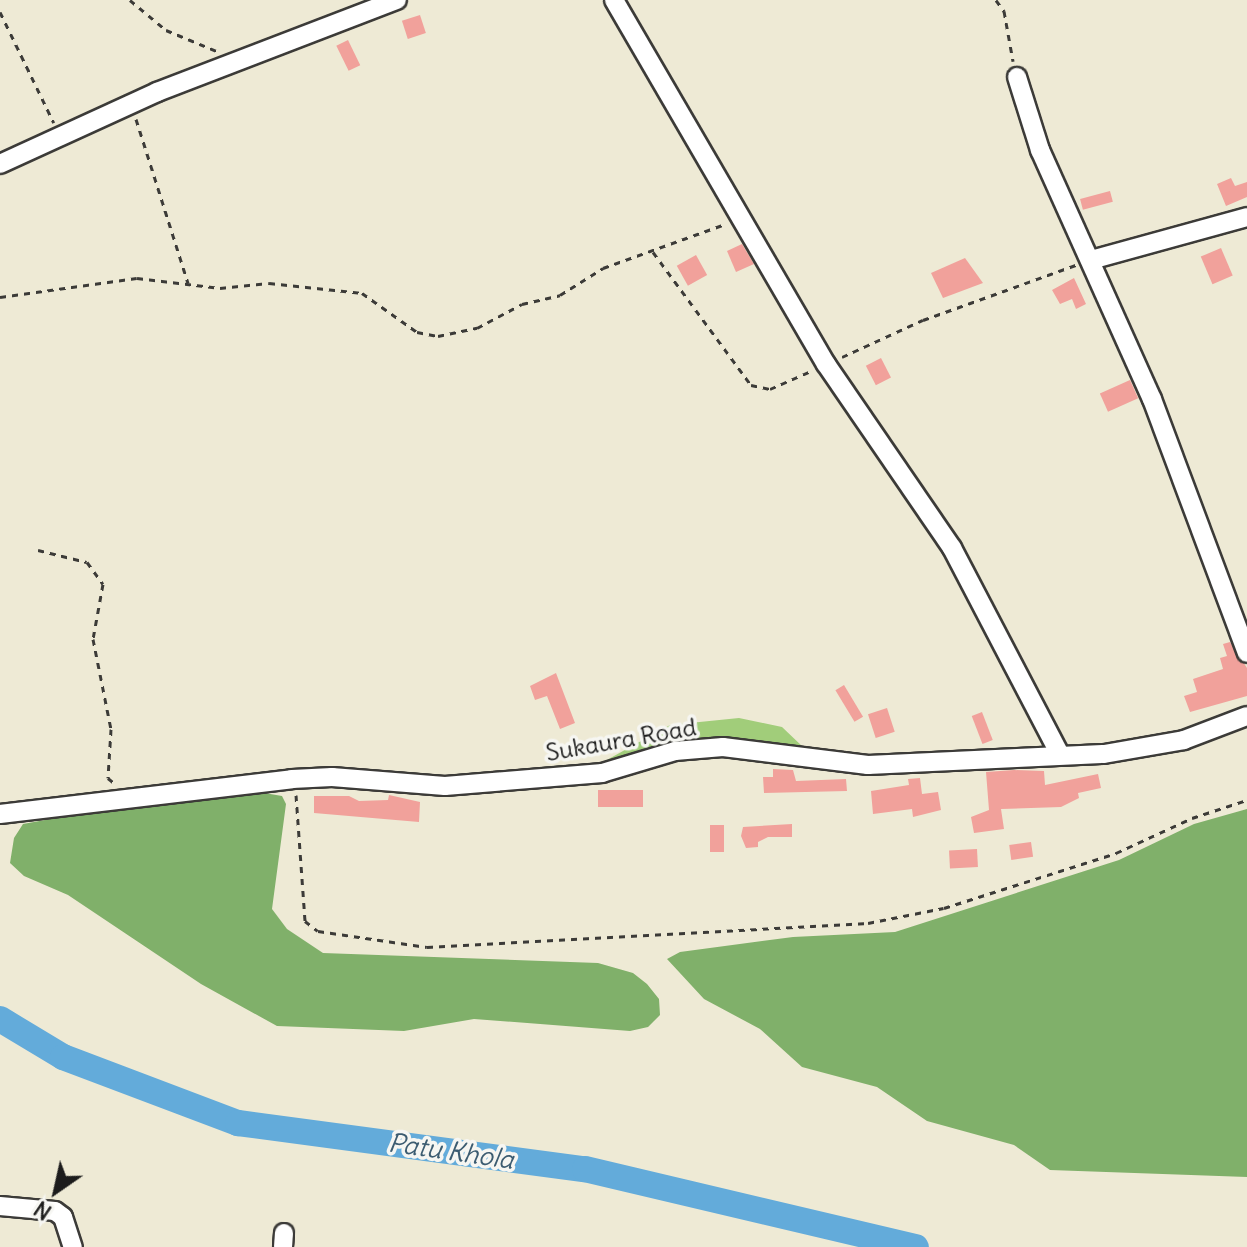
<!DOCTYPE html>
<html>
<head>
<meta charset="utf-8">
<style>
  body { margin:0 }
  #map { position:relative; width:1247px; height:1247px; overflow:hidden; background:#eeead5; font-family:Delius,sans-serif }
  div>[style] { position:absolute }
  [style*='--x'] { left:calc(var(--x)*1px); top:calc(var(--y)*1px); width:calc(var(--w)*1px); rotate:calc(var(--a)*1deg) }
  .green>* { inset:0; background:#a1cd7a }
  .forest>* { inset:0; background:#80b06a }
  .river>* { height:26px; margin:-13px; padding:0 13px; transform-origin:13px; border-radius:13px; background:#63abda }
  .building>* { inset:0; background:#f1a19b; transform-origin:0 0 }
  .path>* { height:3px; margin-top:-1.5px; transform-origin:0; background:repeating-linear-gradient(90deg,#3c3b38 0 6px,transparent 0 12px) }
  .roads { filter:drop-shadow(2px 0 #3c3b38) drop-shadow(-2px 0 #3c3b38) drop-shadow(0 2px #3c3b38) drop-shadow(0 -2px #3c3b38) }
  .minor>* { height:18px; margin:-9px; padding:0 9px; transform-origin:9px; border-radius:9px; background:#fff }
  span { translate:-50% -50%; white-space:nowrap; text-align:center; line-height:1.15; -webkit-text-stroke:7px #f6f6f2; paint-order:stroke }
  .street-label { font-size:24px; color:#1c1c1c }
  .water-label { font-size:26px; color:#3c5c71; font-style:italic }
  .north { position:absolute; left:16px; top:1151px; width:80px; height:80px; -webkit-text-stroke:6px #f6f6f2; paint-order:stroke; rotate:214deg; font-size:22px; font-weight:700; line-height:32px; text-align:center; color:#1c1c1c }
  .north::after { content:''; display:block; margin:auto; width:28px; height:36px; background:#1c1c1c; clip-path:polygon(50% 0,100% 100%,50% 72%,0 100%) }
</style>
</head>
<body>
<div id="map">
  <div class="green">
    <div style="clip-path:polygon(739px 718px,782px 727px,803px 747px,724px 740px,605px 761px,670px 725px)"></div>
  </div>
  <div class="forest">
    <div style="clip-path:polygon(253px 791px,282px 796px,286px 804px,272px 909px,287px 929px,323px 953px,598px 963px,633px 973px,647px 984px,659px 999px,660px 1015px,648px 1027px,630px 1031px,474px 1019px,404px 1031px,277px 1026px,201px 984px,68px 895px,24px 876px,10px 863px,14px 838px,23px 824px,133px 804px)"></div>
    <div style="clip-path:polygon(1247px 809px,1247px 1177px,1050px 1170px,1014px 1145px,927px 1121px,877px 1087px,802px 1067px,760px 1029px,704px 999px,667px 959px,680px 952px,793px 937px,895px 932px,1119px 860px,1194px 824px)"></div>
  </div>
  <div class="river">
    <div style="--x:0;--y:1019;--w:74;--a:31.1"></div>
    <div style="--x:63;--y:1057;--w:187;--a:20.7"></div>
    <div style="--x:238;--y:1123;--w:350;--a:7.6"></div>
    <div style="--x:585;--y:1169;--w:340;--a:13.3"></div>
  </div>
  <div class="building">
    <div style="left:420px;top:15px;width:19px;height:19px;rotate:72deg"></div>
    <div style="left:348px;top:40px;width:28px;height:13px;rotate:64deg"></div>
    <div style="clip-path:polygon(1231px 178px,1235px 186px,1247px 182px,1247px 197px,1226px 206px,1217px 184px)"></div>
    <div style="left:1110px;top:191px;width:11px;height:31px;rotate:75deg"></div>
    <div style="clip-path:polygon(742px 244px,754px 264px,736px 272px,727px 251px)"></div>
    <div style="left:1221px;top:248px;width:30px;height:22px;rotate:67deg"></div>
    <div style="left:696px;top:255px;width:23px;height:22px;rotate:61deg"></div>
    <div style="clip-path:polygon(965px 258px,983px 283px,943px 298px,931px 273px)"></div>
    <div style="clip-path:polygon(1074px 278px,1086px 304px,1076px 309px,1072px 299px,1060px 304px,1052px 290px)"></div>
    <div style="left:881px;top:358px;width:22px;height:17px;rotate:63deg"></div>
    <div style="left:1130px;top:380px;width:20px;height:33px;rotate:66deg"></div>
    <div style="clip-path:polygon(1230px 642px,1247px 668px,1247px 696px,1190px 712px,1184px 696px,1197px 692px,1193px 679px,1223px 669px,1220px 658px,1227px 656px,1223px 644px)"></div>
    <div style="clip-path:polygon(556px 673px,575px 723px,560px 729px,547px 696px,535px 700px,530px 686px)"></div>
    <div style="left:844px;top:685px;width:37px;height:10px;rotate:59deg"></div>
    <div style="left:887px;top:708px;width:25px;height:20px;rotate:72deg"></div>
    <div style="left:982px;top:712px;width:30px;height:11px;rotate:69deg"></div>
    <div style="clip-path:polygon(773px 769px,793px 770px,796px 781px,846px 779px,847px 791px,764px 793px,763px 777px,773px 777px)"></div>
    <div style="clip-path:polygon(1014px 770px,1044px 771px,1045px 785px,1098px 774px,1101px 788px,1078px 793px,1079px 798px,1061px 807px,1001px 809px,1004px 829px,974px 833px,971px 817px,989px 810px,986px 772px)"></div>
    <div style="clip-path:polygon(920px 778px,922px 794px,938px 792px,941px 810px,913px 817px,912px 809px,873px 814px,871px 791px,909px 785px,908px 779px)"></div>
    <div style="left:643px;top:790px;width:17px;height:45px;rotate:90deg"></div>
    <div style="clip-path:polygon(389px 795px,420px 802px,419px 822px,314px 813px,314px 796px,349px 796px,359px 801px,388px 800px)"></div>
    <div style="clip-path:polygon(792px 824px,792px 837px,768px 837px,758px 842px,758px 847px,746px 848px,741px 836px,743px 827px)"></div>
    <div style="left:710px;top:825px;width:14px;height:27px"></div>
    <div style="left:1031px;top:842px;width:15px;height:22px;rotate:82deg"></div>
    <div style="left:977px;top:849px;width:18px;height:28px;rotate:87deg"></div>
  </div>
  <div class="path">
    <div style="--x:130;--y:0;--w:47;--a:39.8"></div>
    <div style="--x:166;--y:30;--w:57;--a:22.5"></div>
    <div style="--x:996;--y:0;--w:14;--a:54"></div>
    <div style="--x:1004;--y:11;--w:51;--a:79.8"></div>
    <div style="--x:0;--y:12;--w:123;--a:64.1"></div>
    <div style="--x:136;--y:119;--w:172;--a:72.4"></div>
    <div style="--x:653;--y:252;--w:165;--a:53.6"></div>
    <div style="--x:751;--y:385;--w:19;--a:12"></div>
    <div style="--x:770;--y:389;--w:47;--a:-23.8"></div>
    <div style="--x:0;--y:297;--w:138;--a:-7.9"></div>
    <div style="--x:137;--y:278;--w:84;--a:6.9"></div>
    <div style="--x:220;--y:288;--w:49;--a:-5.8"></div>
    <div style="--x:269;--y:283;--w:94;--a:6.1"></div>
    <div style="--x:362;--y:293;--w:67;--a:35.3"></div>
    <div style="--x:417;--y:332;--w:21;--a:11"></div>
    <div style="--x:438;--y:336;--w:40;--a:-12"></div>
    <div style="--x:477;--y:328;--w:51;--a:-28.1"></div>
    <div style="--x:522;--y:304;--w:39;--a:-13"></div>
    <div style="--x:560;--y:295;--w:51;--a:-32.1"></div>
    <div style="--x:603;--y:268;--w:130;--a:-19.8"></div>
    <div style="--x:842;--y:357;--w:89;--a:-24.6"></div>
    <div style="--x:923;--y:320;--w:163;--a:-19.8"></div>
    <div style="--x:38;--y:550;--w:50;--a:13.8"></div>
    <div style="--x:87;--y:562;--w:27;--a:54"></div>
    <div style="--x:103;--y:584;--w:56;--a:100.3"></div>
    <div style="--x:93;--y:639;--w:92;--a:78.7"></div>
    <div style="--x:111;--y:729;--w:49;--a:93.5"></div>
    <div style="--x:108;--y:778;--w:8;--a:40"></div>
    <div style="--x:296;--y:795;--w:126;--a:85.9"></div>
    <div style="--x:305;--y:921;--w:16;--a:38"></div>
    <div style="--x:318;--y:931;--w:110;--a:8.4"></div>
    <div style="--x:427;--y:947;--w:442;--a:-3.1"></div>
    <div style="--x:868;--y:923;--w:77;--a:-11.2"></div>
    <div style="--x:944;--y:908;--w:181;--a:-17.7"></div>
    <div style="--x:1116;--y:853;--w:84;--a:-24.7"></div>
    <div style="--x:1192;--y:818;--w:58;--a:-18.1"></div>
  </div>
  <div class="roads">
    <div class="minor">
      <div style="--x:614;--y:0;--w:421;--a:59.8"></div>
      <div style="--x:826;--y:364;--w:223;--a:55.6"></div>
      <div style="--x:952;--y:548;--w:233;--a:62.4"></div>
      <div style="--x:1017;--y:77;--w:77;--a:72.5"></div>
      <div style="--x:1040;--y:150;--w:273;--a:65.8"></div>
      <div style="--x:1152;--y:399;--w:271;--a:69.5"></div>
      <div style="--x:0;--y:164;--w:173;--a:-24.6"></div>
      <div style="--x:157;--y:92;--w:257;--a:-21"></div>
      <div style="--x:1091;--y:260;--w:162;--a:-15.4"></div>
      <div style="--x:0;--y:814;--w:294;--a:-6.8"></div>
      <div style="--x:292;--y:779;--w:40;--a:-2.9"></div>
      <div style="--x:332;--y:777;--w:113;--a:4.6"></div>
      <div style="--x:445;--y:786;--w:158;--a:-4.7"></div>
      <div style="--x:602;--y:773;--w:76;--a:-16.8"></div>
      <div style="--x:675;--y:751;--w:48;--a:-4.8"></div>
      <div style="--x:723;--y:747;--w:146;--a:7.1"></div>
      <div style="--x:868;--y:765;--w:236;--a:-2.7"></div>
      <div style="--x:1104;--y:754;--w:81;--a:-9.9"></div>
      <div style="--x:1184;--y:740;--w:67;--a:-20.9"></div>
      <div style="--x:0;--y:1206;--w:55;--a:5.2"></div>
      <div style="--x:55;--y:1211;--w:10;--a:37"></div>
      <div style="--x:63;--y:1217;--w:32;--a:72"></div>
      <div style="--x:283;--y:1247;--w:14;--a:-86"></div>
    </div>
  </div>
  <div class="street-label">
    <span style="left:621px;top:740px;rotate:-10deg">Sukaura Road</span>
  </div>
  <div class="water-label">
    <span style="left:451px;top:1151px;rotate:8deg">Patu Khola</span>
  </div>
  <div class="north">N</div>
</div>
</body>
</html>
